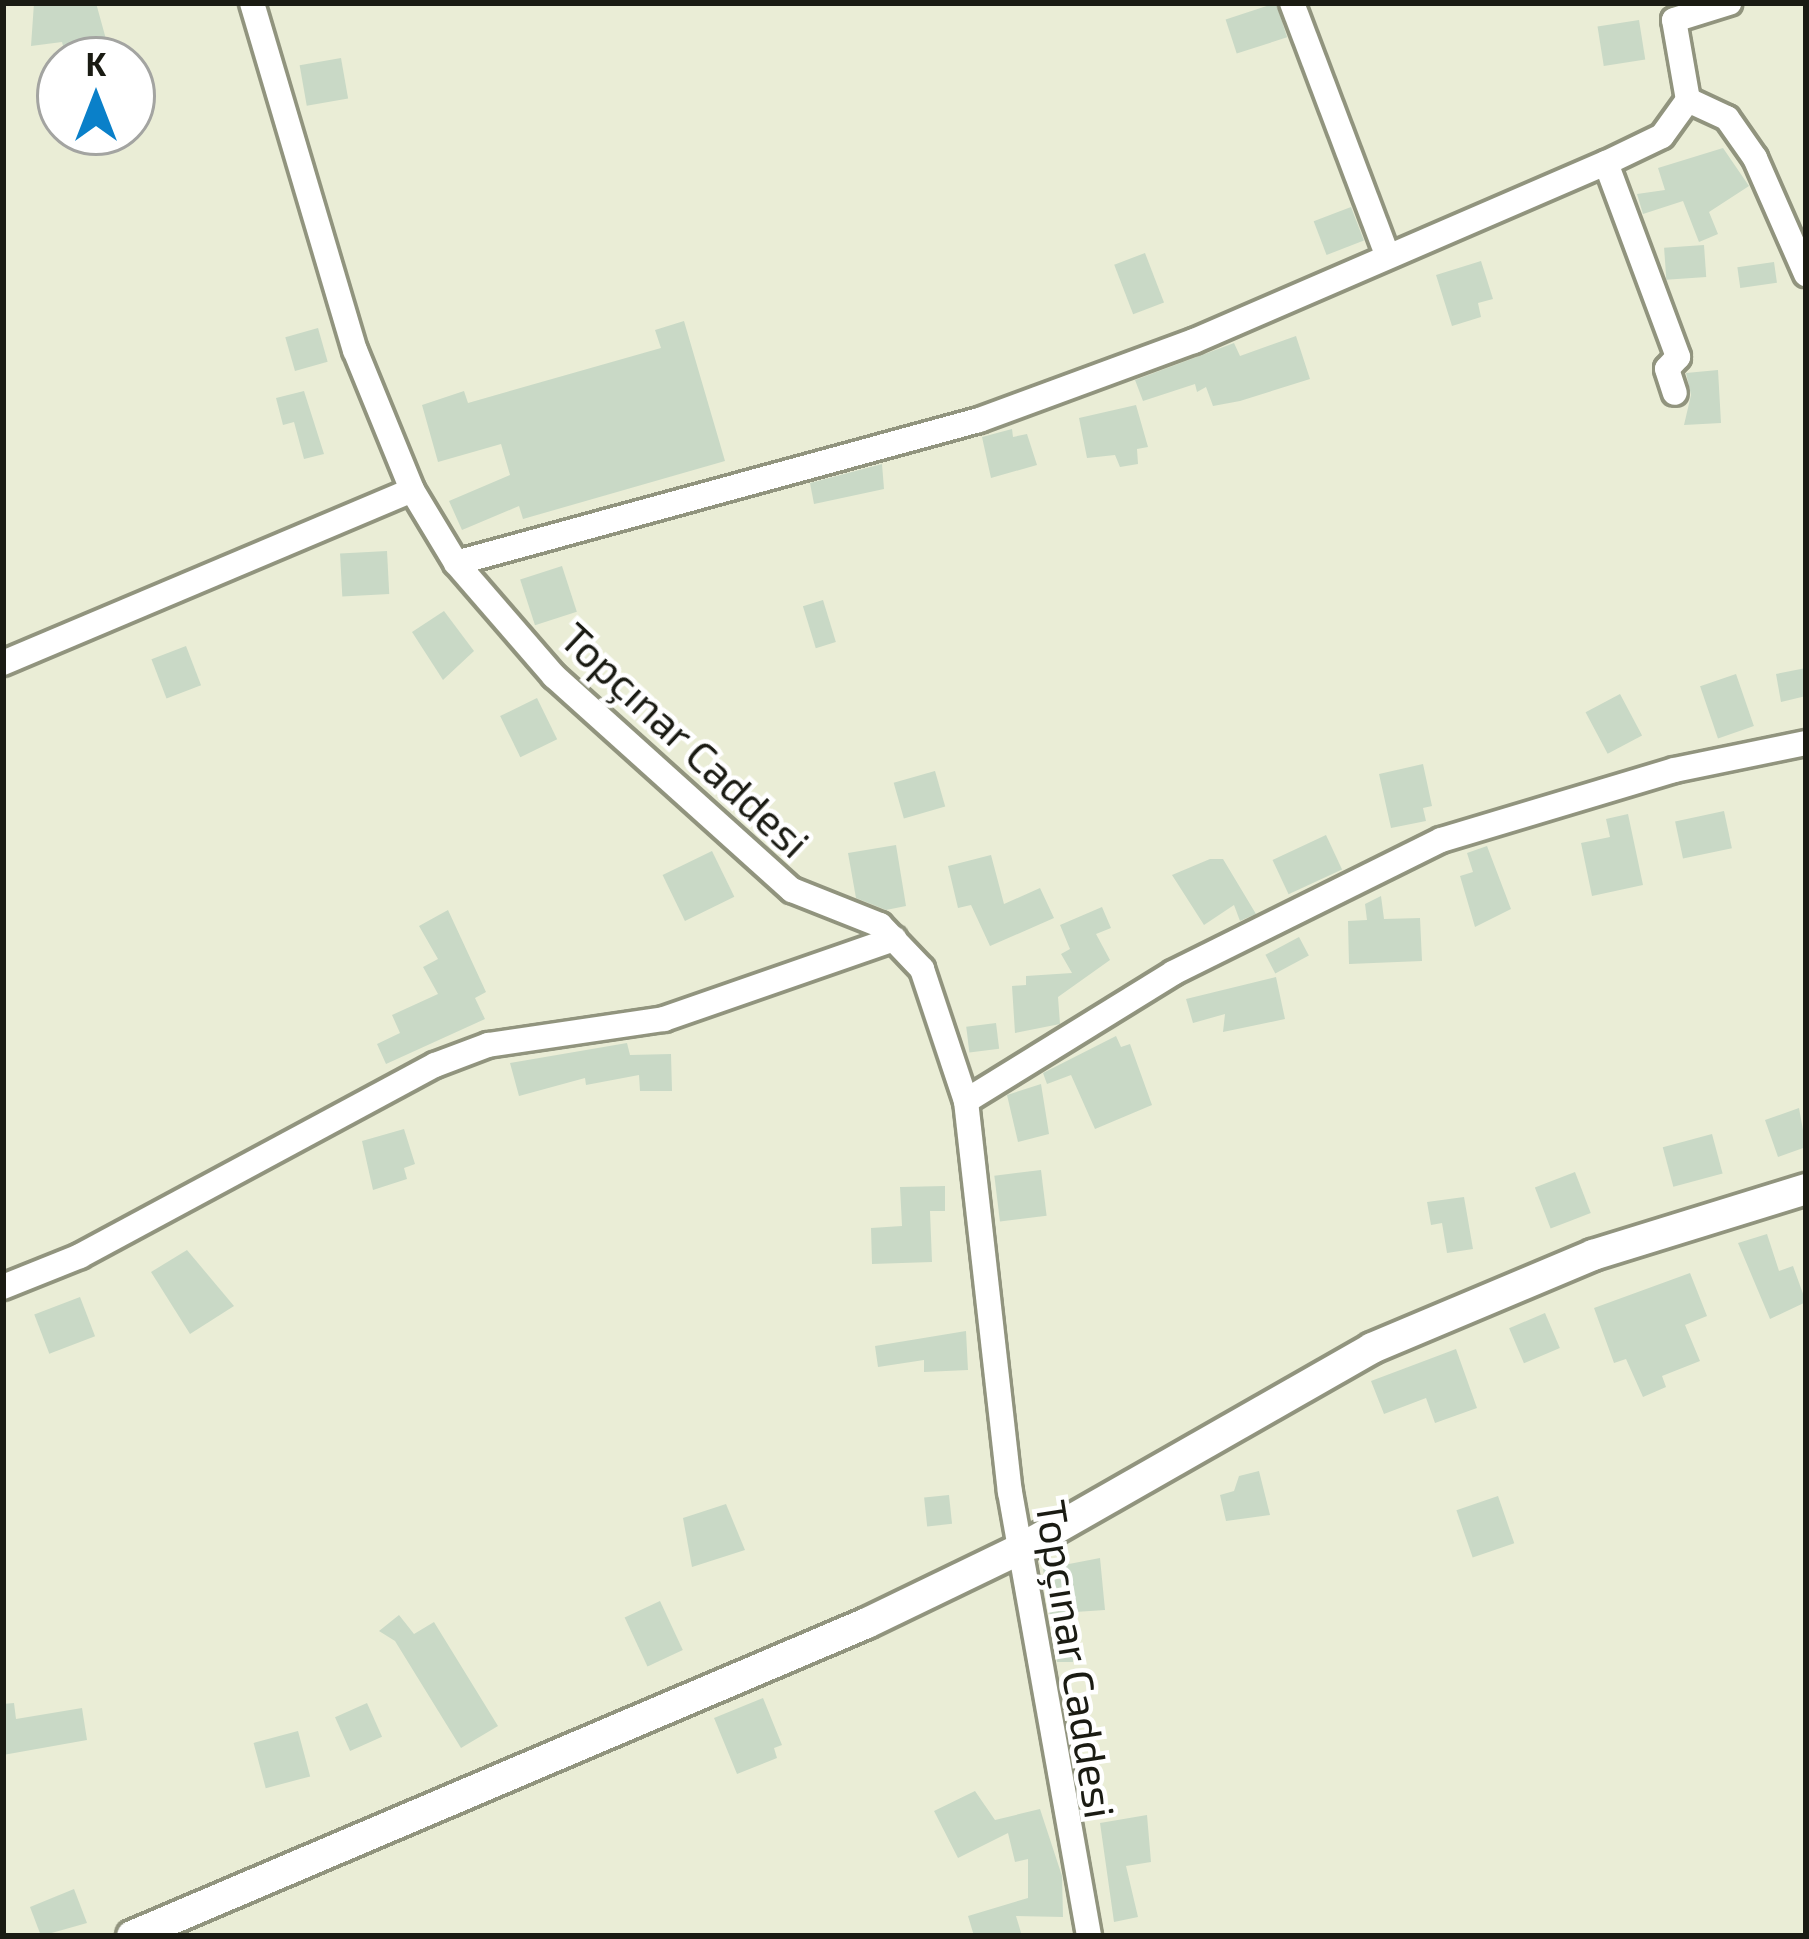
<!DOCTYPE html>
<html>
<head>
<meta charset="utf-8">
<style>
  body { margin:0 }
  #map { position:relative; width:1809px; height:1939px; overflow:hidden; background:#eaedd6; font-family:"Exo 2",sans-serif }
  div>[style] { position:absolute }
  [style*='--x'] { left:calc(var(--x)*1px); top:calc(var(--y)*1px); width:calc(var(--w)*1px); rotate:calc(var(--a)*1deg) }
  .building>* { inset:0; background:#c9d9c6; transform-origin:0 0 }
  .roads { filter:drop-shadow(3px 0 #91947e) drop-shadow(-3px 0 #91947e) drop-shadow(0 3px #91947e) drop-shadow(0 -3px #91947e) }
  .minor>* { height:24px; margin:-12px; padding:0 12px; transform-origin:12px; border-radius:12px; background:#fff }
  .tertiary>* { height:30px; margin:-15px; padding:0 15px; transform-origin:15px; border-radius:15px; background:#fff }
  span { translate:-50% -50%; white-space:nowrap; text-align:center; line-height:1.15; -webkit-text-stroke:9px #fff; paint-order:stroke }
  .street-label { font-size:42px; color:#1a1b13 }
  .frame { position:absolute; inset:0; border:6px solid #1a1b13; pointer-events:none }
  .north { position:absolute; left:36px; top:36px; width:120px; height:120px; box-sizing:border-box; background:#fff; border:3px solid #a3a4a1; border-radius:50%; rotate:0deg; font-size:33px; font-weight:700; line-height:48px; text-align:center; color:#1a1b13 }
  .north::after { content:''; display:block; margin:auto; width:42px; height:54px; background:#0a80c9; clip-path:polygon(50% 0,100% 100%,50% 72%,0 100%) }
</style>
</head>
<body>
<div id="map">
  <div class="building">
    <div style="clip-path:polygon(34px 3px,96px 3px,109px 50px,67px 60px,62px 42px,31px 46px)"></div>
    <div style="left:1276px;top:3px;width:36px;height:53px;rotate:72deg"></div>
    <div style="left:1639px;top:20px;width:40px;height:42px;rotate:81deg"></div>
    <div style="left:341px;top:58px;width:41px;height:42px;rotate:80deg"></div>
    <div style="clip-path:polygon(1723px 148px,1749px 186px,1709px 212px,1718px 234px,1699px 242px,1683px 201px,1643px 214px,1637px 194px,1665px 190px,1658px 168px)"></div>
    <div style="left:1351px;top:207px;width:36px;height:40px;rotate:69deg"></div>
    <div style="left:1704px;top:245px;width:32px;height:40px;rotate:86deg"></div>
    <div style="left:1145px;top:253px;width:53px;height:33px;rotate:69deg"></div>
    <div style="clip-path:polygon(1481px 261px,1493px 299px,1478px 303px,1481px 317px,1452px 326px,1436px 275px)"></div>
    <div style="left:1774px;top:262px;width:21px;height:37px;rotate:82deg"></div>
    <div style="clip-path:polygon(684px 321px,725px 461px,523px 519px,519px 506px,462px 530px,449px 501px,510px 475px,501px 444px,438px 462px,422px 405px,464px 391px,468px 403px,661px 348px,655px 330px)"></div>
    <div style="left:318px;top:328px;width:35px;height:34px;rotate:74deg"></div>
    <div style="clip-path:polygon(1296px 336px,1310px 379px,1240px 401px,1213px 406px,1206px 387px,1197px 392px,1195px 384px,1143px 401px,1135px 380px,1234px 343px,1240px 356px)"></div>
    <div style="clip-path:polygon(1718px 370px,1721px 423px,1684px 425px,1691px 395px,1686px 373px)"></div>
    <div style="clip-path:polygon(304px 391px,324px 454px,304px 459px,294px 422px,283px 425px,276px 398px)"></div>
    <div style="clip-path:polygon(1136px 405px,1148px 447px,1137px 449px,1138px 464px,1120px 467px,1115px 455px,1087px 458px,1079px 418px)"></div>
    <div style="clip-path:polygon(1012px 429px,1013px 437px,1027px 434px,1037px 465px,991px 478px,982px 437px)"></div>
    <div style="clip-path:polygon(882px 464px,884px 489px,814px 504px,810px 483px)"></div>
    <div style="left:387px;top:551px;width:43px;height:47px;rotate:87deg"></div>
    <div style="left:562px;top:566px;width:48px;height:44px;rotate:72deg"></div>
    <div style="left:823px;top:600px;width:44px;height:21px;rotate:73deg"></div>
    <div style="clip-path:polygon(444px 611px,474px 651px,443px 680px,412px 632px)"></div>
    <div style="left:186px;top:646px;width:42px;height:37px;rotate:69deg"></div>
    <div style="clip-path:polygon(1806px 668px,1806px 696px,1781px 702px,1776px 674px)"></div>
    <div style="left:1736px;top:674px;width:55px;height:38px;rotate:71deg"></div>
    <div style="left:1620px;top:694px;width:47px;height:39px;rotate:62deg"></div>
    <div style="left:537px;top:698px;width:46px;height:41px;rotate:64deg"></div>
    <div style="clip-path:polygon(1423px 764px,1432px 806px,1423px 808px,1426px 821px,1391px 828px,1379px 774px)"></div>
    <div style="left:935px;top:771px;width:37px;height:43px;rotate:74deg"></div>
    <div style="left:1724px;top:811px;width:38px;height:50px;rotate:78deg"></div>
    <div style="clip-path:polygon(1628px 814px,1643px 885px,1592px 896px,1581px 843px,1610px 837px,1606px 819px)"></div>
    <div style="left:1326px;top:835px;width:38px;height:59px;rotate:65deg"></div>
    <div style="clip-path:polygon(896px 845px,906px 906px,886px 910px,856px 898px,848px 853px)"></div>
    <div style="clip-path:polygon(1487px 846px,1511px 909px,1475px 927px,1460px 876px,1473px 872px,1467px 853px)"></div>
    <div style="left:712px;top:851px;width:51px;height:55px;rotate:64deg"></div>
    <div style="clip-path:polygon(991px 855px,1004px 904px,1040px 888px,1054px 918px,990px 946px,971px 905px,958px 908px,948px 866px)"></div>
    <div style="clip-path:polygon(1210px 859px,1223px 859px,1256px 914px,1240px 921px,1234px 905px,1204px 925px,1172px 875px)"></div>
    <div style="clip-path:polygon(1381px 896px,1384px 919px,1420px 918px,1422px 961px,1349px 964px,1348px 921px,1367px 920px,1365px 904px)"></div>
    <div style="clip-path:polygon(1102px 907px,1111px 928px,1096px 934px,1110px 960px,1058px 997px,1060px 1024px,1015px 1033px,1012px 986px,1026px 985px,1026px 976px,1072px 973px,1061px 954px,1070px 949px,1060px 925px)"></div>
    <div style="clip-path:polygon(448px 910px,486px 992px,475px 998px,485px 1019px,386px 1064px,377px 1044px,400px 1033px,392px 1015px,438px 994px,423px 967px,438px 959px,419px 926px)"></div>
    <div style="left:1299px;top:937px;width:21px;height:38px;rotate:62deg"></div>
    <div style="clip-path:polygon(1276px 977px,1285px 1019px,1223px 1032px,1225px 1014px,1193px 1023px,1186px 999px)"></div>
    <div style="left:996px;top:1023px;width:26px;height:30px;rotate:83deg"></div>
    <div style="clip-path:polygon(1116px 1036px,1121px 1047px,1130px 1044px,1152px 1105px,1095px 1129px,1071px 1075px,1047px 1084px,1043px 1073px)"></div>
    <div style="clip-path:polygon(627px 1043px,630px 1055px,671px 1054px,672px 1091px,640px 1091px,639px 1075px,586px 1085px,585px 1078px,519px 1096px,510px 1063px)"></div>
    <div style="clip-path:polygon(1041px 1084px,1049px 1134px,1018px 1142px,1007px 1095px)"></div>
    <div style="clip-path:polygon(1799px 1108px,1806px 1147px,1778px 1157px,1765px 1120px)"></div>
    <div style="clip-path:polygon(404px 1129px,415px 1164px,404px 1168px,407px 1179px,373px 1190px,362px 1141px)"></div>
    <div style="left:1712px;top:1134px;width:41px;height:51px;rotate:75deg"></div>
    <div style="left:1041px;top:1170px;width:46px;height:47px;rotate:83deg"></div>
    <div style="left:1575px;top:1172px;width:44px;height:43px;rotate:69deg"></div>
    <div style="clip-path:polygon(945px 1186px,945px 1211px,930px 1211px,932px 1262px,872px 1264px,871px 1228px,902px 1226px,900px 1187px)"></div>
    <div style="clip-path:polygon(1464px 1197px,1473px 1249px,1447px 1253px,1442px 1223px,1431px 1225px,1427px 1202px)"></div>
    <div style="clip-path:polygon(1767px 1234px,1779px 1271px,1793px 1266px,1806px 1302px,1770px 1319px,1738px 1243px)"></div>
    <div style="clip-path:polygon(187px 1250px,234px 1306px,190px 1334px,151px 1272px)"></div>
    <div style="clip-path:polygon(1690px 1273px,1707px 1316px,1685px 1325px,1700px 1361px,1662px 1376px,1666px 1387px,1643px 1397px,1626px 1359px,1614px 1363px,1594px 1308px)"></div>
    <div style="left:80px;top:1297px;width:42px;height:49px;rotate:69deg"></div>
    <div style="left:1545px;top:1313px;width:38px;height:39px;rotate:67deg"></div>
    <div style="clip-path:polygon(966px 1331px,968px 1370px,924px 1372px,924px 1360px,878px 1367px,875px 1346px)"></div>
    <div style="clip-path:polygon(1456px 1349px,1477px 1408px,1435px 1423px,1426px 1398px,1384px 1414px,1371px 1381px)"></div>
    <div style="clip-path:polygon(1259px 1471px,1270px 1515px,1226px 1521px,1220px 1495px,1234px 1491px,1239px 1476px)"></div>
    <div style="left:949px;top:1495px;width:29px;height:25px;rotate:84deg"></div>
    <div style="left:1498px;top:1496px;width:50px;height:44px;rotate:71deg"></div>
    <div style="clip-path:polygon(726px 1504px,745px 1550px,692px 1567px,683px 1518px)"></div>
    <div style="clip-path:polygon(1100px 1558px,1105px 1610px,1075px 1612px,1073px 1662px,1057px 1662px,1043px 1569px)"></div>
    <div style="left:660px;top:1601px;width:54px;height:39px;rotate:65deg"></div>
    <div style="clip-path:polygon(399px 1615px,414px 1634px,434px 1622px,498px 1726px,461px 1748px,395px 1641px,379px 1631px)"></div>
    <div style="clip-path:polygon(763px 1698px,782px 1745px,774px 1748px,777px 1758px,737px 1774px,714px 1718px)"></div>
    <div style="clip-path:polygon(14px 1703px,16px 1719px,82px 1708px,87px 1740px,3px 1755px,3px 1704px)"></div>
    <div style="left:367px;top:1703px;width:37px;height:35px;rotate:66deg"></div>
    <div style="left:298px;top:1731px;width:47px;height:46px;rotate:75deg"></div>
    <div style="clip-path:polygon(975px 1791px,995px 1820px,1040px 1809px,1062px 1876px,1063px 1917px,1016px 1916px,1022px 1936px,974px 1936px,968px 1916px,1028px 1898px,1028px 1859px,1015px 1862px,1008px 1833px,958px 1858px,934px 1811px)"></div>
    <div style="clip-path:polygon(1147px 1815px,1151px 1862px,1126px 1866px,1138px 1917px,1114px 1922px,1100px 1823px)"></div>
    <div style="clip-path:polygon(74px 1889px,87px 1923px,41px 1936px,30px 1907px)"></div>
  </div>
  <div class="roads">
    <div class="minor">
      <div style="--x:252;--y:3;--w:362;--a:73.5"></div>
      <div style="--x:355;--y:350;--w:151;--a:67.8"></div>
      <div style="--x:412;--y:490;--w:85;--a:58.9"></div>
      <div style="--x:456;--y:563;--w:150;--a:49.1"></div>
      <div style="--x:554;--y:676;--w:320;--a:42"></div>
      <div style="--x:792;--y:890;--w:95;--a:21.7"></div>
      <div style="--x:880;--y:925;--w:61;--a:46.3"></div>
      <div style="--x:922;--y:969;--w:139;--a:71.6"></div>
      <div style="--x:966;--y:1101;--w:393;--a:83.6"></div>
      <div style="--x:1010;--y:1492;--w:451;--a:79.9"></div>
      <div style="--x:1292;--y:3;--w:268;--a:69.3"></div>
      <div style="--x:1688;--y:100;--w:43;--a:24.8"></div>
      <div style="--x:1727;--y:118;--w:49;--a:55"></div>
      <div style="--x:1755;--y:158;--w:127;--a:66.3"></div>
      <div style="--x:1606;--y:163;--w:207;--a:69.6"></div>
      <div style="--x:1678;--y:357;--w:16;--a:133"></div>
      <div style="--x:1667;--y:369;--w:25;--a:72"></div>
      <div style="--x:456;--y:563;--w:542;--a:-15.29"></div>
      <div style="--x:979;--y:420;--w:229;--a:-20.2"></div>
      <div style="--x:1194;--y:341;--w:449;--a:-23.4"></div>
      <div style="--x:1606;--y:163;--w:62;--a:-25.7"></div>
      <div style="--x:1662;--y:136;--w:44;--a:-54.2"></div>
      <div style="--x:1688;--y:100;--w:81;--a:-99.9"></div>
      <div style="--x:1674;--y:20;--w:58;--a:-17.2"></div>
      <div style="--x:3;--y:663;--w:444;--a:-22.9"></div>
      <div style="--x:966;--y:1101;--w:243;--a:-31.7"></div>
      <div style="--x:1173;--y:973;--w:299;--a:-26.4"></div>
      <div style="--x:1441;--y:840;--w:243;--a:-16.7"></div>
      <div style="--x:1674;--y:770;--w:135;--a:-11.6"></div>
      <div style="--x:3;--y:1287;--w:83;--a:-21.9"></div>
      <div style="--x:80;--y:1256;--w:403;--a:-28.3"></div>
      <div style="--x:435;--y:1065;--w:57;--a:-20.7"></div>
      <div style="--x:488;--y:1045;--w:178;--a:-8.4"></div>
      <div style="--x:664;--y:1019;--w:244;--a:-19.2"></div>
    </div>
    <div class="tertiary">
      <div style="--x:132;--y:1936;--w:799;--a:-23.07"></div>
      <div style="--x:867;--y:1623;--w:170;--a:-25.8"></div>
      <div style="--x:1020;--y:1549;--w:405;--a:-29.7"></div>
      <div style="--x:1372;--y:1348;--w:240;--a:-22.8"></div>
      <div style="--x:1593;--y:1255;--w:223;--a:-17.2"></div>
    </div>
  </div>
  <div class="street-label">
    <span style="left:686px;top:739px;rotate:43deg">Topçınar Caddesi</span>
    <span style="left:1077px;top:1659px;rotate:81deg">Topçınar Caddesi</span>
  </div>
  <div class="frame"></div>
  <div class="north">K</div>
</div>
</body>
</html>
